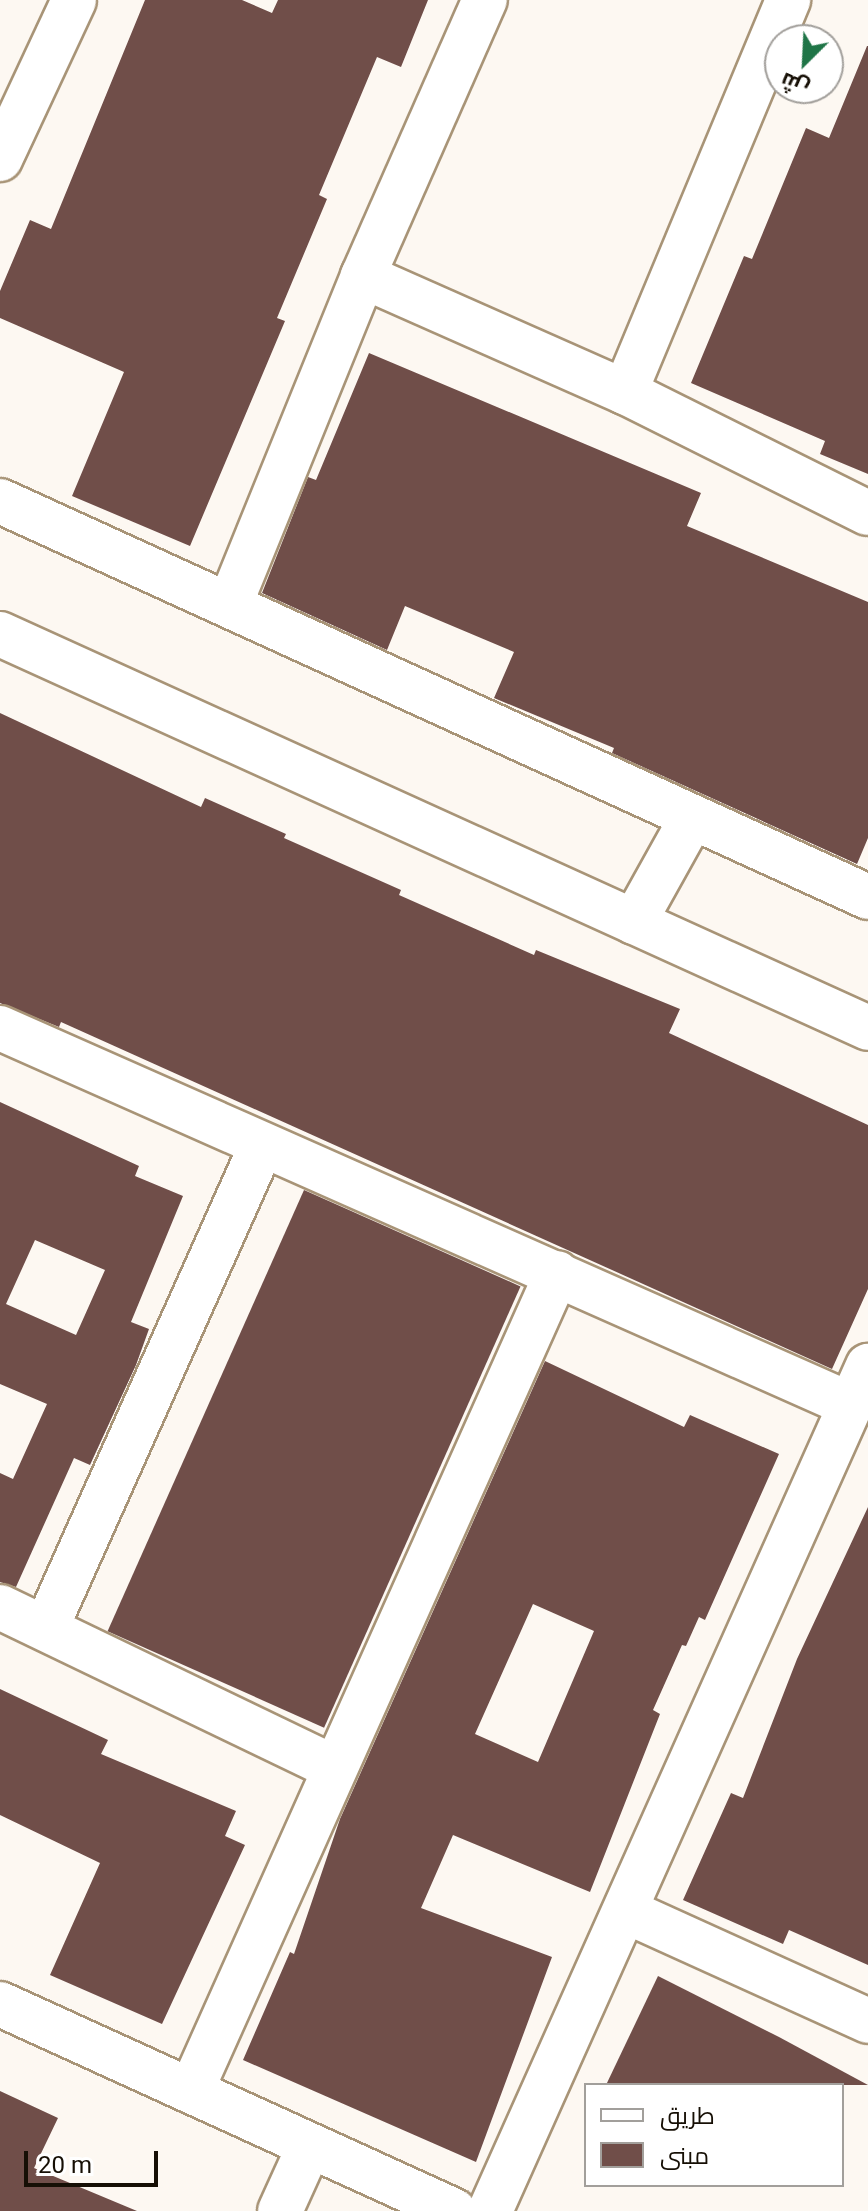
<!DOCTYPE html>
<html>
<head>
<meta charset="utf-8">
<style>
  body { margin:0 }
  #map { position:relative; width:868px; height:2211px; overflow:hidden; background:#fdf8f2; font-family:Roboto,Cairo,sans-serif }
  div>[style] { position:absolute }
  [style*='--x'] { left:calc(var(--x)*1px); top:calc(var(--y)*1px); width:calc(var(--w)*1px); rotate:calc(var(--a)*1deg) }
  .building>* { inset:0; background:#704e49; transform-origin:0 0 }
  .roads { filter:drop-shadow(2px 0 #a89477) drop-shadow(-2px 0 #a89477) drop-shadow(0 2px #a89477) drop-shadow(0 -2px #a89477) }
  .street>* { height:44px; margin:-22px; padding:0 22px; transform-origin:22px; border-radius:22px; background:#fff }
  span { translate:-50% -50%; white-space:nowrap; text-align:center; line-height:1.15; -webkit-text-stroke:8px #fff; paint-order:stroke }
  .legend { position:absolute; left:584px; top:2083px; width:260px; height:104px; box-sizing:border-box; background:#fff; border:2px solid #a29f9b; margin:0; padding:10px 14px; list-style:none; font-size:24px; color:#160f05 }
  .legend li { display:flex; align-items:center; gap:16px; height:40px }
  .legend b { width:40px; border:2px solid #a29f9b }
  .north { position:absolute; left:764px; top:24px; width:80px; height:80px; box-sizing:border-box; background:#fff; border:2px solid #a29f9b; border-radius:50%; rotate:204deg; font-size:22px; font-weight:700; line-height:32px; text-align:center; color:#160f05 }
  .north::after { content:''; display:block; margin:auto; width:28px; height:36px; background:#1f7547; clip-path:polygon(50% 0,100% 100%,50% 72%,0 100%) }
  .scale { position:absolute; left:24px; top:2151px; width:134px; height:36px; box-sizing:border-box; border:4px solid #160f05; border-top:0; padding-left:10px; font-size:24px; line-height:28px; white-space:nowrap; color:#160f05; -webkit-text-stroke:6px #fff; paint-order:stroke }
</style>
</head>
<body>
<div id="map">
  <div class="building">
    <div style="clip-path:polygon(145px 0,242px 0,272px 13px,278px 0,428px 0,401px 67px,377px 57px,319px 195px,327px 199px,277px 318px,285px 321px,190px 546px,72px 496px,124px 372px,0 318px,0 291px,30px 220px,51px 229px)"></div>
    <div style="clip-path:polygon(867px 46px,868px 46px,868px 474px,820px 454px,825px 441px,691px 383px,744px 256px,752px 259px,806px 128px,829px 138px)"></div>
    <div style="clip-path:polygon(369px 353px,701px 493px,687px 526px,868px 602px,868px 838px,857px 864px,612px 753px,614px 748px,494px 698px,514px 652px,405px 606px,387px 650px,262px 593px,308px 477px,316px 480px)"></div>
    <div style="clip-path:polygon(0 713px,201px 807px,205px 798px,286px 834px,284px 838px,401px 890px,399px 895px,534px 955px,536px 950px,680px 1009px,669px 1033px,868px 1125px,868px 1289px,832px 1369px,61px 1022px,59px 1027px,0 1003px)"></div>
    <div style="clip-path:polygon(evenodd,0 1102px,139px 1166px,135px 1176px,183px 1196px,131px 1322px,149px 1329px,136px 1365px,90px 1465px,74px 1458px,16px 1587px,0 1582px,0 1473px,13px 1479px,47px 1404px,0 1384px,0 1102px,35px 1240px,105px 1270px,76px 1335px,6px 1304px,35px 1240px)"></div>
    <div style="left:304px;top:1190px;width:237px;height:483px;rotate:24deg"></div>
    <div style="clip-path:polygon(evenodd,545px 1361px,684px 1427px,690px 1415px,779px 1454px,705px 1620px,699px 1617px,686px 1646px,682px 1645px,653px 1710px,660px 1714px,590px 1892px,453px 1835px,421px 1908px,552px 1957px,476px 2162px,243px 2060px,290px 1952px,294px 1954px,340px 1819px,545px 1361px,533px 1604px,594px 1631px,538px 1762px,475px 1734px,533px 1604px)"></div>
    <div style="clip-path:polygon(868px 1507px,868px 1965px,789px 1930px,783px 1944px,683px 1900px,731px 1793px,743px 1798px,797px 1659px)"></div>
    <div style="clip-path:polygon(0 1689px,108px 1740px,101px 1754px,236px 1811px,225px 1836px,245px 1845px,162px 2024px,50px 1975px,100px 1863px,0 1815px)"></div>
    <div style="clip-path:polygon(658px 1976px,779px 2037px,868px 2085px,606px 2085px)"></div>
    <div style="clip-path:polygon(0 2091px,58px 2118px,34px 2168px,137px 2211px,0 2211px)"></div>
  </div>
  <div class="roads">
    <div class="street">
      <div style="--x:0;--y:159;--w:175;--a:-65"></div>
      <div style="--x:363;--y:276;--w:287;--a:23.9"></div>
      <div style="--x:625;--y:392;--w:271;--a:26.5"></div>
      <div style="--x:625;--y:392;--w:425;--a:-67.4"></div>
      <div style="--x:0;--y:501;--w:954;--a:24.52"></div>
      <div style="--x:230;--y:604;--w:354;--a:-67.9"></div>
      <div style="--x:363;--y:276;--w:302;--a:-66.2"></div>
      <div style="--x:0;--y:634;--w:953;--a:24.41"></div>
      <div style="--x:634;--y:922;--w:119;--a:-60.9"></div>
      <div style="--x:0;--y:1028;--w:931;--a:23.89"></div>
      <div style="--x:0;--y:1607;--w:371;--a:25.7"></div>
      <div style="--x:46;--y:1628;--w:529;--a:-65.91"></div>
      <div style="--x:626;--y:1911;--w:266;--a:24.4"></div>
      <div style="--x:0;--y:2004;--w:499;--a:24.5"></div>
      <div style="--x:191;--y:2091;--w:896;--a:-65.89"></div>
      <div style="--x:280;--y:2211;--w:70;--a:-65.6"></div>
      <div style="--x:490;--y:2211;--w:926;--a:-65.9"></div>
    </div>
  </div>
  <ul class="legend">
  <li><b style="height:10px;background:#fff"></b>طريق</li>
  <li><b style="height:22px;background:#704e49"></b>مبنى</li>
  </ul>
  <div class="north">ش</div>
  <div class="scale">20 m</div>
</div>
</body>
</html>
